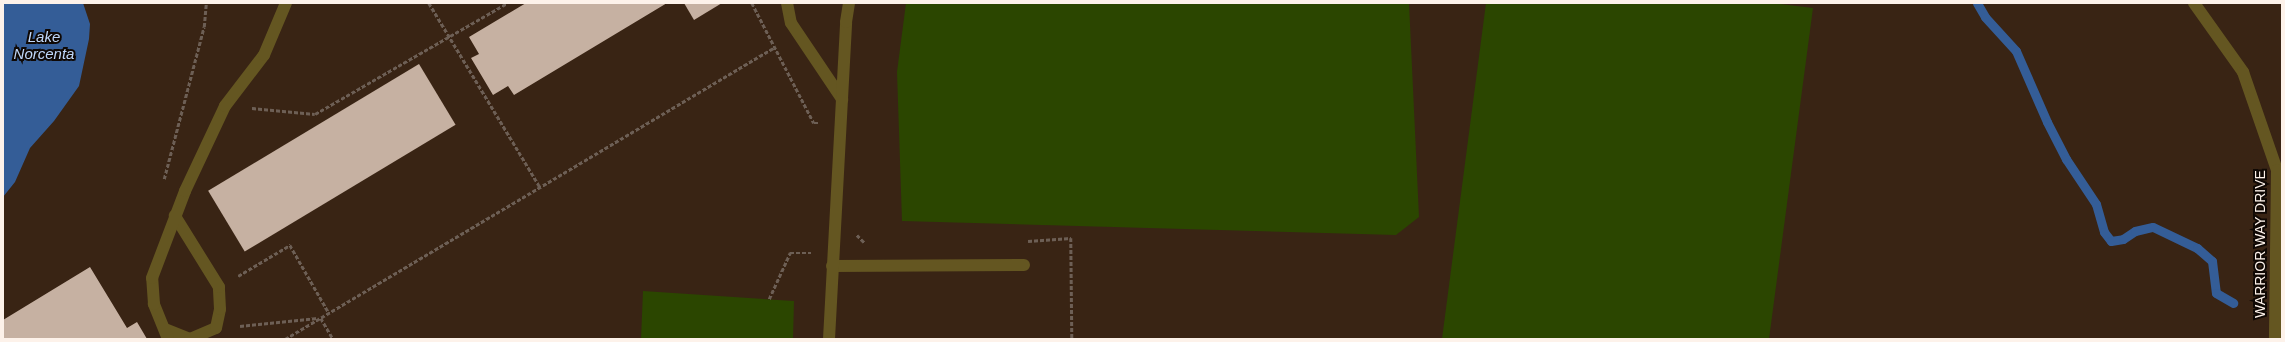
<!DOCTYPE html>
<html>
<head>
<meta charset="utf-8">
<style>
  body { margin:0 }
  #map { position:relative; width:2285px; height:342px; overflow:hidden; background:#2b1c10; font-family:Helvetica,sans-serif }
  div>[style] { position:absolute }
  [style*='--x'] { left:calc(var(--x)*1px); top:calc(var(--y)*1px); width:calc(var(--w)*1px); rotate:calc(var(--a)*1deg) }
  .built>* { inset:0; background:#392414; transform-origin:0 0 }
  .green>* { inset:0; background:#2b4600 }
  .water>* { inset:0; background:#345d97 }
  .stream>* { height:9px; margin:-4.5px; padding:0 4.5px; transform-origin:4.5px; border-radius:4.5px; background:#345d97 }
  .building>* { inset:0; background:#c6b1a2; transform-origin:0 0 }
  .path>* { height:2.5px; margin-top:-1.25px; transform-origin:0; background:repeating-linear-gradient(90deg,#6d5f55 0 4px,transparent 0 6px) }
  .lane>* { height:12px; margin:-6px; padding:0 6px; transform-origin:6px; border-radius:6px; background:#645621 }
  .street>* { height:12px; margin:-6px; padding:0 6px; transform-origin:6px; border-radius:6px; background:#645621 }
  span { translate:-50% -50%; white-space:nowrap; text-align:center; line-height:1.15; -webkit-text-stroke:4px #0f0804; paint-order:stroke }
  .street-label { font-size:14px; color:#fdf2ea }
  .water-label { font-size:15px; color:#bfd7f9; font-style:italic }
  .frame { position:absolute; inset:0; border:4px solid #fdf2ea; pointer-events:none }
</style>
</head>
<body>
<div id="map">
  <div class="built">
    <div style="left:3px;top:3px;width:2279px;height:336px"></div>
  </div>
  <div class="green">
    <div style="clip-path:polygon(906px 3px,1409px 3px,1419px 217px,1396px 235px,902px 221px,897px 72px)"></div>
    <div style="clip-path:polygon(1486px 3px,1773px 3px,1813px 8px,1769px 339px,1442px 339px)"></div>
    <div style="clip-path:polygon(643px 291px,794px 301px,793px 339px,641px 339px)"></div>
  </div>
  <div class="water">
    <div style="clip-path:polygon(3px 3px,83px 3px,90px 24px,89px 39px,79px 86px,54px 121px,30px 148px,15px 182px,3px 197px)"></div>
  </div>
  <div class="stream">
    <div style="--x:1977;--y:3;--w:16;--a:60"></div>
    <div style="--x:1985;--y:17;--w:46;--a:47.6"></div>
    <div style="--x:2016;--y:51;--w:77;--a:66.4"></div>
    <div style="--x:2047;--y:122;--w:42;--a:62.8"></div>
    <div style="--x:2066;--y:159;--w:54;--a:56.3"></div>
    <div style="--x:2096;--y:204;--w:29;--a:74"></div>
    <div style="--x:2104;--y:232;--w:11;--a:52"></div>
    <div style="--x:2111;--y:241;--w:12;--a:-9"></div>
    <div style="--x:2123;--y:239;--w:14;--a:-34"></div>
    <div style="--x:2135;--y:231;--w:18;--a:-13"></div>
    <div style="--x:2153;--y:227;--w:49;--a:25.5"></div>
    <div style="--x:2197;--y:248;--w:20;--a:41"></div>
    <div style="--x:2212;--y:261;--w:32;--a:83"></div>
    <div style="--x:2216;--y:293;--w:20;--a:30"></div>
  </div>
  <div class="building">
    <div style="clip-path:polygon(526px 3px,667px 3px,514px 95px,508px 86px,493px 95px,471px 58px,479px 54px,469px 37px)"></div>
    <div style="clip-path:polygon(684px 3px,722px 3px,694px 20px)"></div>
    <div style="left:419px;top:64px;width:71px;height:246px;rotate:59deg"></div>
    <div style="clip-path:polygon(90px 267px,127px 328px,137px 322px,147px 339px,3px 339px,3px 320px)"></div>
  </div>
  <div class="path">
    <div style="--x:429;--y:3;--w:215;--a:58.9"></div>
    <div style="--x:752;--y:3;--w:135;--a:62.7"></div>
    <div style="--x:814;--y:123;--w:4;--a:0"></div>
    <div style="--x:252;--y:108;--w:63;--a:5.4"></div>
    <div style="--x:315;--y:114;--w:222;--a:-30"></div>
    <div style="--x:164;--y:179;--w:157;--a:-75.3"></div>
    <div style="--x:204;--y:27;--w:24;--a:-85"></div>
    <div style="--x:857;--y:235;--w:11;--a:45"></div>
    <div style="--x:1028;--y:241;--w:43;--a:-4"></div>
    <div style="--x:1071;--y:238;--w:101;--a:89.4"></div>
    <div style="--x:238;--y:276;--w:61;--a:-30.8"></div>
    <div style="--x:290;--y:245;--w:78;--a:60.2"></div>
    <div style="--x:769;--y:299;--w:51;--a:-65.5"></div>
    <div style="--x:790;--y:253;--w:21;--a:0"></div>
    <div style="--x:321;--y:318;--w:24;--a:60"></div>
    <div style="--x:240;--y:326;--w:78;--a:-5.9"></div>
    <div style="--x:285;--y:339;--w:570;--a:-30.79"></div>
  </div>
  <div class="lane">
    <div style="--x:787;--y:3;--w:20;--a:79"></div>
    <div style="--x:791;--y:23;--w:92;--a:56.1"></div>
    <div style="--x:832;--y:266;--w:192;--a:-0.3"></div>
    <div style="--x:165;--y:329;--w:27;--a:22"></div>
    <div style="--x:190;--y:339;--w:28;--a:-23"></div>
    <div style="--x:216;--y:328;--w:19;--a:-78"></div>
    <div style="--x:220;--y:309;--w:22;--a:-93"></div>
    <div style="--x:219;--y:287;--w:84;--a:-121.8"></div>
    <div style="--x:168;--y:339;--w:38;--a:-112"></div>
    <div style="--x:154;--y:304;--w:26;--a:-94"></div>
    <div style="--x:152;--y:278;--w:93;--a:-69.2"></div>
    <div style="--x:185;--y:191;--w:94;--a:-64.8"></div>
    <div style="--x:225;--y:106;--w:64;--a:-52.6"></div>
    <div style="--x:264;--y:55;--w:56;--a:-67.1"></div>
    <div style="--x:829;--y:339;--w:317;--a:-86.9"></div>
    <div style="--x:846;--y:22;--w:19;--a:-81"></div>
  </div>
  <div class="street">
    <div style="--x:2194;--y:3;--w:85;--a:54.6"></div>
    <div style="--x:2243;--y:72;--w:104;--a:70.9"></div>
    <div style="--x:2277;--y:170;--w:169;--a:90.7"></div>
  </div>
  <div class="street-label">
    <span style="left:2260px;top:244px;rotate:-90deg">WARRIOR WAY DRIVE</span>
  </div>
  <div class="water-label">
    <span style="left:44px;top:45px">Lake<br>Norcenta</span>
  </div>
  <div class="frame"></div>
</div>
</body>
</html>
